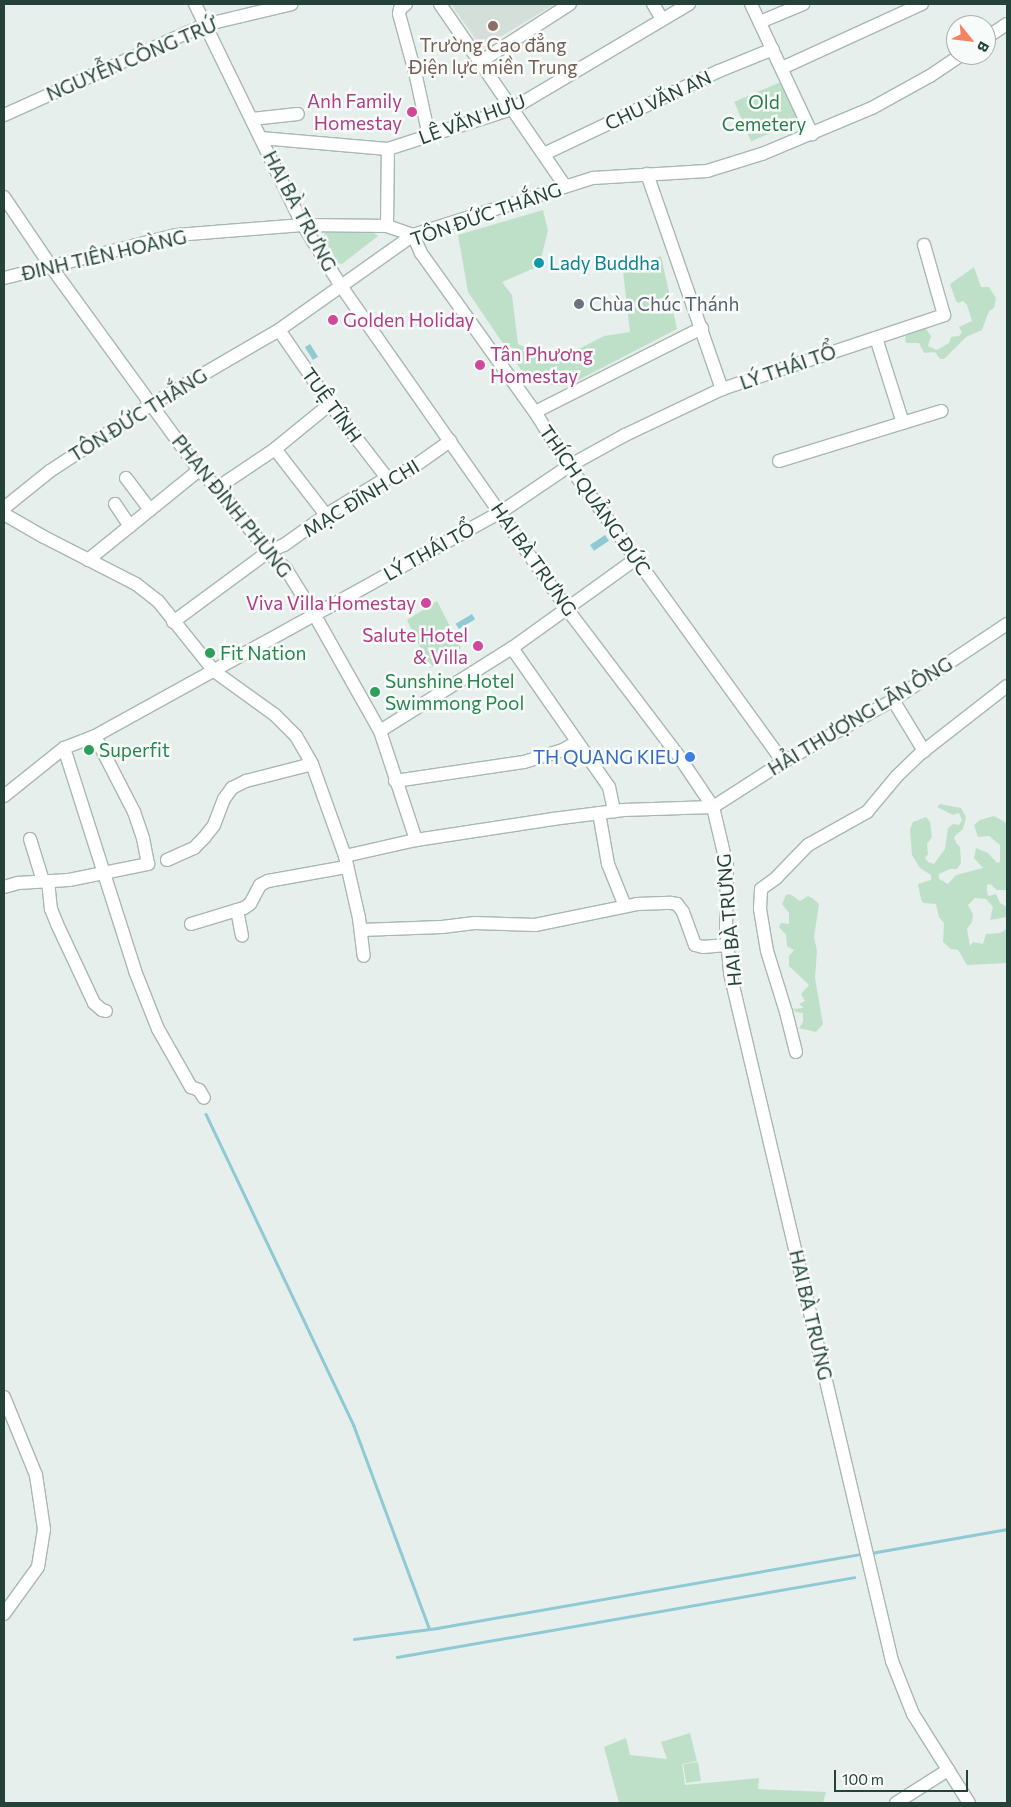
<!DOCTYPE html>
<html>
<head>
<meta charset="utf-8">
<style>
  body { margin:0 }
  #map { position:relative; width:1011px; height:1807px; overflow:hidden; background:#e6efeb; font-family:Commissioner,sans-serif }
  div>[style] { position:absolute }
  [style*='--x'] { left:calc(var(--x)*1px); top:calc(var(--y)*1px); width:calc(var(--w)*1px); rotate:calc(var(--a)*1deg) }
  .built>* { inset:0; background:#d4dfda }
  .green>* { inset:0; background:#bfe0c8; transform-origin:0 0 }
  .water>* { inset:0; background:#8ec9d4; transform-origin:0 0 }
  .stream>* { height:2.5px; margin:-1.25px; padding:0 1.25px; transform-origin:1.25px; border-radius:1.25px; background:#8ec9d4 }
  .roads { filter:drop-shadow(1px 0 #a8b8b2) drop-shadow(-1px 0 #a8b8b2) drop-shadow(0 1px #a8b8b2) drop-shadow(0 -1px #a8b8b2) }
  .minor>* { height:12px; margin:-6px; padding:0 6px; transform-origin:6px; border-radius:6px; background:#fff }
  .dots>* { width:14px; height:14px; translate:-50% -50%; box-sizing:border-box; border:2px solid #f7fbf9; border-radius:50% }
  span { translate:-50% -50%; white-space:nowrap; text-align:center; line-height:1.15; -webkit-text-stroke:5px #f7fbf9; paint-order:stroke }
  .education-label { font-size:19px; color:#785e54 }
  .street-label { font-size:19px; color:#24423a }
  .hotel-label { font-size:19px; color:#b23c85 }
  .right { translate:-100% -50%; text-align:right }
  .left { translate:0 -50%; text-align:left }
  .park-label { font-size:19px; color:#2d7a4b }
  .culture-label { font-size:19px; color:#0d838f }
  .worship-label { font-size:19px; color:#5b616d }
  .leisure-label { font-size:19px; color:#27864d }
  .shop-label { font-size:19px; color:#366cbe }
  .frame { position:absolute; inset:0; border:5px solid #24423a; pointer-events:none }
  .north { position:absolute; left:946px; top:15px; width:50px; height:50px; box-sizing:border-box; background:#f7fbf9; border:1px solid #a3b1ad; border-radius:50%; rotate:119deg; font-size:14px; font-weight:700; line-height:20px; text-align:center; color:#24423a }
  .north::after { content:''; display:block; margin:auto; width:18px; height:22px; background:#f4845f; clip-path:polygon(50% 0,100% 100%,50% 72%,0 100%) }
  .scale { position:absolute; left:834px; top:1770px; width:134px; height:22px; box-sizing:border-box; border:2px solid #24423a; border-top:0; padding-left:6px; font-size:15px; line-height:18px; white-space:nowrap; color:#24423a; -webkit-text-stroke:4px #f7fbf9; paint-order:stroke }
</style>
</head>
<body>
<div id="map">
  <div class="built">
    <div style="clip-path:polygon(451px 4px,555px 4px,482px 48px)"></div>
  </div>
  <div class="green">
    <div style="left:783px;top:81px;width:43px;height:53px;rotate:67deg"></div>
    <div style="clip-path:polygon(543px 210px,548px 231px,539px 266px,502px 282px,512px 295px,518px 344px,545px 357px,565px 356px,604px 336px,630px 332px,623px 271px,661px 256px,677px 329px,567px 386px,530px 383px,468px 292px,458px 235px)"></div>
    <div style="clip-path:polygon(325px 233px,374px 233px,378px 236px,342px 264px,338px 263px,323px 237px)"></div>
    <div style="clip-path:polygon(974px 267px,981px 287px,989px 287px,996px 298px,994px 308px,989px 311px,982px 330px,966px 337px,944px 359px,940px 359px,935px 352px,924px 353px,919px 343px,906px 343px,905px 337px,909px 333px,923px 325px,931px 336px,928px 346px,937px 350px,949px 343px,951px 337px,959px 336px,962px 332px,959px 327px,972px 321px,967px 305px,963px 301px,958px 303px,956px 301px,950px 284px)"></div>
    <div style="clip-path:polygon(437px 601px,461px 648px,430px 668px,407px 620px)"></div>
    <div style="clip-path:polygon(940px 804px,961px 808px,966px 817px,963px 829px,954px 837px,956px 843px,960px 847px,961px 863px,957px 869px,950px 869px,939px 874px,939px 879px,948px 884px,956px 875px,983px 868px,974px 858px,976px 848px,988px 853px,997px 863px,1000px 862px,1000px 845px,989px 836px,978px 837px,974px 825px,980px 820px,994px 816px,1007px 823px,1007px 890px,997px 890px,990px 884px,987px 885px,987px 891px,988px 896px,996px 894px,1000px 903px,1007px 907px,1007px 917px,990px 920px,993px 907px,986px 899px,975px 898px,968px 905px,973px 914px,972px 922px,967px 929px,970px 946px,973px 942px,983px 944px,986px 934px,1000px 933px,1007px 929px,1007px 963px,967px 965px,958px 950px,951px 949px,943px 942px,944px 923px,939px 917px,936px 904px,923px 903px,921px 899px,918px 884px,931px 880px,931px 875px,920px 868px,912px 855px,910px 829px,913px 822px,926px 817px,930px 822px,932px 837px,927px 844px,928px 854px,925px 858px,928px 862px,934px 864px,945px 849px,948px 828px,953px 824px,959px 825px,962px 820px,959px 813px,953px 815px,937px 807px)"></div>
    <div style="clip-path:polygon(790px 894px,800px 901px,808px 896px,812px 898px,819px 904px,814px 937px,817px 951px,815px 978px,823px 1024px,816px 1032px,799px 1028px,803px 1022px,803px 1013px,796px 1012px,793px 1009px,804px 1008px,799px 1004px,805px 1001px,801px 994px,809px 985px,789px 966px,789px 956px,794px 950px,787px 946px,786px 935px,779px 927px,781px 923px,789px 924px,789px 913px,782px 904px,786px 895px)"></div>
    <div style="clip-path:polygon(690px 1733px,697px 1761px,682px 1764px,685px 1785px,759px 1778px,758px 1789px,826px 1792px,823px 1803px,619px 1803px,604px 1747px,626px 1738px,630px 1755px,667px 1759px,661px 1742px)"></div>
    <div style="left:698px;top:1762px;width:19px;height:15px;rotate:81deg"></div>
  </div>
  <div class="water">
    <div style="left:310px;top:344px;width:15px;height:6px;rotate:58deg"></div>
    <div style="left:605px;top:535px;width:7px;height:18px;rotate:56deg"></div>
    <div style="left:472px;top:614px;width:6px;height:19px;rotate:59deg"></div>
  </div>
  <div class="stream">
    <div style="--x:206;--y:1114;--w:345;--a:64.6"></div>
    <div style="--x:354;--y:1426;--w:215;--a:69.6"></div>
    <div style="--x:871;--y:1553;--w:138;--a:-10"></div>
    <div style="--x:354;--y:1639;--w:84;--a:-7.5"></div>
    <div style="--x:437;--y:1628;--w:432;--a:-9.9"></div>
    <div style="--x:397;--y:1657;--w:464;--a:-9.9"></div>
  </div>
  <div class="roads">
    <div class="minor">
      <div style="--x:195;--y:4;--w:246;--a:64"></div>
      <div style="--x:303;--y:225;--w:72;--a:58.1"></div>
      <div style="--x:341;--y:286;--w:394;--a:55"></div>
      <div style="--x:567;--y:609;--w:187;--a:52.8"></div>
      <div style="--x:680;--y:758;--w:59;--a:56"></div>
      <div style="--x:713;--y:807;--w:61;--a:76.7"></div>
      <div style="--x:727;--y:866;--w:61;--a:90.9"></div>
      <div style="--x:726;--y:927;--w:46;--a:85"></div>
      <div style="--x:730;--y:973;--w:707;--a:76.75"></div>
      <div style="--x:892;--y:1661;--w:57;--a:68.4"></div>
      <div style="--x:913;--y:1714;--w:105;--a:57.8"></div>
      <div style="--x:406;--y:4;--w:8;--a:140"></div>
      <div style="--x:400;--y:9;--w:5;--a:101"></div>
      <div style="--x:399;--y:14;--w:60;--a:74.6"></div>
      <div style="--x:415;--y:72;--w:66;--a:77.7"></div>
      <div style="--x:440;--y:4;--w:221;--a:55.5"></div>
      <div style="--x:653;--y:4;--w:17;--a:59"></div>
      <div style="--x:751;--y:4;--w:144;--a:64.9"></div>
      <div style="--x:760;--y:22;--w:47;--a:-22.7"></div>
      <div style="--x:986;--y:38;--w:25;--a:-34"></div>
      <div style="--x:480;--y:62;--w:107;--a:-32.8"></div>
      <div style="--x:782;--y:68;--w:154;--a:-24.6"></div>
      <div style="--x:4;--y:115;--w:219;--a:-24.2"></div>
      <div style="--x:204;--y:25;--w:90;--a:-13.4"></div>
      <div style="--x:252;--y:119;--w:46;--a:-6.2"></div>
      <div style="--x:261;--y:138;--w:127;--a:5"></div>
      <div style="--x:388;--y:149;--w:130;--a:-17.9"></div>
      <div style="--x:512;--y:109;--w:206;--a:-30.7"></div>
      <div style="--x:544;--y:154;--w:194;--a:-25.4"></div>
      <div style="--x:719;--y:71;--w:58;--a:-22.2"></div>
      <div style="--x:647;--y:174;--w:228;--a:70.8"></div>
      <div style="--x:4;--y:197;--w:86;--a:55.9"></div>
      <div style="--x:52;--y:268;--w:250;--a:54"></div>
      <div style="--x:199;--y:470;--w:25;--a:45"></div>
      <div style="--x:217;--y:488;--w:82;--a:51.4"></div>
      <div style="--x:268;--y:552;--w:25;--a:43"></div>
      <div style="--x:286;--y:569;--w:53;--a:58.1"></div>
      <div style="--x:314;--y:614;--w:134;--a:60.6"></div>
      <div style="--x:380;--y:731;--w:115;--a:71.7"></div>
      <div style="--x:387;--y:226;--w:77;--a:-89.3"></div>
      <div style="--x:4;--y:278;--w:177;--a:-14"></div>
      <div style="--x:176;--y:235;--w:127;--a:-4.5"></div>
      <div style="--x:303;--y:225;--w:84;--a:0.7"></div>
      <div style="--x:387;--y:226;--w:28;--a:19"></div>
      <div style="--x:413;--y:235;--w:20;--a:66"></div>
      <div style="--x:421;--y:253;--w:196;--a:54.4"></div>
      <div style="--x:535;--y:412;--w:64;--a:57.8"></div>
      <div style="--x:569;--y:466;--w:365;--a:54.1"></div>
      <div style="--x:279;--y:330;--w:90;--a:55.4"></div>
      <div style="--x:330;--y:404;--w:93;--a:52.4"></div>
      <div style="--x:876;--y:338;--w:89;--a:72.4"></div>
      <div style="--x:535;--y:412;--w:187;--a:-26.7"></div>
      <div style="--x:275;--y:449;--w:83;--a:52.3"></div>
      <div style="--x:779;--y:461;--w:170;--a:-17.1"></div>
      <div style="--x:126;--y:478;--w:40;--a:53"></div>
      <div style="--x:217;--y:488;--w:70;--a:-33.9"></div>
      <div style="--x:275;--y:449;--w:71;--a:-39.3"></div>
      <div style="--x:115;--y:504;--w:27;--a:56"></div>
      <div style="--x:4;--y:508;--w:59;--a:-38.8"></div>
      <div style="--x:50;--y:471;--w:122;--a:-33.3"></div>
      <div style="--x:152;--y:404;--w:147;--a:-30.2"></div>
      <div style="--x:279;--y:330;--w:164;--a:-35.3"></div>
      <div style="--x:413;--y:235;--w:189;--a:-17.6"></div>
      <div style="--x:593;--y:178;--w:114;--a:-3.5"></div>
      <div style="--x:707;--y:171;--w:58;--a:-17.2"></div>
      <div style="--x:762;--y:154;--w:119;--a:-22.7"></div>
      <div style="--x:872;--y:108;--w:66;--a:-28.9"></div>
      <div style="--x:930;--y:76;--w:37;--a:-34"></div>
      <div style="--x:4;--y:514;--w:46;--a:29.9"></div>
      <div style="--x:44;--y:537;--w:103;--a:27.1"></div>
      <div style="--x:136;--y:584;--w:28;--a:38"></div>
      <div style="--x:158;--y:601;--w:90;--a:51.3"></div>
      <div style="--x:214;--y:671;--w:75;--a:35.8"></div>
      <div style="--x:275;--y:715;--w:30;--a:45"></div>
      <div style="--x:296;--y:736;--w:32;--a:60"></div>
      <div style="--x:312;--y:764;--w:98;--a:70.3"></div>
      <div style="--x:345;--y:856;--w:64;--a:77.3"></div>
      <div style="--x:359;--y:918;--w:38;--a:83"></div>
      <div style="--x:88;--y:560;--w:143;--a:-39"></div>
      <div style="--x:173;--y:622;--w:118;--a:-36.4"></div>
      <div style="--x:268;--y:552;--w:17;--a:-24"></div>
      <div style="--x:284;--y:545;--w:52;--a:-35.5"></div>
      <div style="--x:326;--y:515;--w:66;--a:-31.3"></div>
      <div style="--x:382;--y:481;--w:33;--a:-23"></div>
      <div style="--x:412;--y:468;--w:47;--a:-35.4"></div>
      <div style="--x:512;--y:648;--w:169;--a:55.1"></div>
      <div style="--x:609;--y:787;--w:25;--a:78"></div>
      <div style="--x:893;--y:700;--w:60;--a:58.7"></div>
      <div style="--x:380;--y:731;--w:156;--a:-32.2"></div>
      <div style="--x:512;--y:648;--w:153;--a:-35.7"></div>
      <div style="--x:64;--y:748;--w:234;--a:72.3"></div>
      <div style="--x:135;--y:971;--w:62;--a:68.4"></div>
      <div style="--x:158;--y:1029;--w:67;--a:60.4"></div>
      <div style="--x:191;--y:1087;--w:9;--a:21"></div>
      <div style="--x:199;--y:1090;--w:9;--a:58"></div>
      <div style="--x:395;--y:781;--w:130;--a:-8.4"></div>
      <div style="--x:524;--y:762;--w:39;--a:-17"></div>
      <div style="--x:561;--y:751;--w:18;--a:-29"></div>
      <div style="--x:4;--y:796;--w:77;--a:-38.7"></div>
      <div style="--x:64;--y:748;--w:33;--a:-21"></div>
      <div style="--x:95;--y:736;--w:464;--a:-28.9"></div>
      <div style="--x:501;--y:512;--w:82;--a:-34.1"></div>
      <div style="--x:569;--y:466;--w:64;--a:-29"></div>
      <div style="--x:625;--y:435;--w:107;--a:-25.4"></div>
      <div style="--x:722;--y:389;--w:234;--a:-18.4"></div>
      <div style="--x:944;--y:315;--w:73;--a:-105.9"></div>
      <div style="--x:599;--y:813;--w:52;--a:80"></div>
      <div style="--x:608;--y:864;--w:45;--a:68"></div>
      <div style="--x:30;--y:839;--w:44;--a:72.8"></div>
      <div style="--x:345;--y:856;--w:73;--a:-12.7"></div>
      <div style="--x:416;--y:840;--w:139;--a:-8.7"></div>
      <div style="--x:553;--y:819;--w:71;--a:-7.3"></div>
      <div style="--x:623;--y:810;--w:90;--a:-1.9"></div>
      <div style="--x:713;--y:807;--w:83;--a:-32.7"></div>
      <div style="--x:783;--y:762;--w:126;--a:-29.4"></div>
      <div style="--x:893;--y:700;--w:137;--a:-33.7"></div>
      <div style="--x:167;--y:860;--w:30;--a:-24"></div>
      <div style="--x:194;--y:848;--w:14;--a:-45"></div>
      <div style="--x:204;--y:838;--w:16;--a:-52"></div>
      <div style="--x:214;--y:825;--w:28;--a:-69"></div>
      <div style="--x:224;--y:799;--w:14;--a:-54"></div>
      <div style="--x:232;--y:788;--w:16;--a:-27"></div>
      <div style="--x:246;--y:781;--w:68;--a:-14.4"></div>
      <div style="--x:48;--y:881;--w:28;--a:84"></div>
      <div style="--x:51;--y:909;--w:16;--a:68"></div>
      <div style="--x:57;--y:924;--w:87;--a:64.9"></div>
      <div style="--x:94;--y:1003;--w:11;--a:41"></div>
      <div style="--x:102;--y:1010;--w:4;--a:14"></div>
      <div style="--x:4;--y:887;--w:15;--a:-16"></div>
      <div style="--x:18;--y:883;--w:51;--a:-3.4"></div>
      <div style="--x:69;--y:880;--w:81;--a:-11.4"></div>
      <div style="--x:148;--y:864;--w:26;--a:-101"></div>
      <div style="--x:143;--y:838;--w:28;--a:-109"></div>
      <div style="--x:134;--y:812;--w:85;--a:-117.2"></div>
      <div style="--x:237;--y:910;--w:26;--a:79"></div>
      <div style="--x:191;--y:924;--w:55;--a:-16.8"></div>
      <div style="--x:244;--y:908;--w:7;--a:-34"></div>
      <div style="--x:250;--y:904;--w:21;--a:-62"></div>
      <div style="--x:260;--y:885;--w:9;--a:-27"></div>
      <div style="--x:268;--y:881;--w:79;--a:-10.2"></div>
      <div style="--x:361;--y:930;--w:81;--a:-2.1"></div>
      <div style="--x:442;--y:927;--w:33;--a:-7"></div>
      <div style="--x:475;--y:923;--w:60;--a:1.9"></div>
      <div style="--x:535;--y:925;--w:104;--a:-11.6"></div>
      <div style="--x:637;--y:904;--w:34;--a:-2"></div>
      <div style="--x:671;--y:903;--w:6;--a:9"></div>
      <div style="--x:677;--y:904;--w:10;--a:53"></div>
      <div style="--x:683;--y:912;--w:35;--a:70"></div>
      <div style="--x:695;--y:945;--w:8;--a:14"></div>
      <div style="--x:703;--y:947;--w:24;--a:-5"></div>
      <div style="--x:796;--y:1052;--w:41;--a:-104"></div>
      <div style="--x:786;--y:1012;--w:64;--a:-107.3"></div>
      <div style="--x:767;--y:951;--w:43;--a:-99.5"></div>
      <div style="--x:760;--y:909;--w:20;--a:-87"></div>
      <div style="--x:761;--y:889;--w:19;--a:-36"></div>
      <div style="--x:776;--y:878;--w:46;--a:-45.9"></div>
      <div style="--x:808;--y:845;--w:68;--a:-29.2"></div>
      <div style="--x:867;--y:812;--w:47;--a:-50.2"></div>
      <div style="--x:897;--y:776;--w:33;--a:-44"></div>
      <div style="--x:921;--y:753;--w:109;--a:-37.9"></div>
      <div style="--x:4;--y:1397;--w:84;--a:67.7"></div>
      <div style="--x:36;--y:1475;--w:55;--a:81.6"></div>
      <div style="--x:44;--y:1529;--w:38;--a:99"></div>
      <div style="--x:38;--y:1567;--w:58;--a:125.9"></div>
      <div style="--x:896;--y:1803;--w:62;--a:-32.4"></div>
    </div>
  </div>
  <div class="dots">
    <div style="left:493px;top:26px;background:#8d6e63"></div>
    <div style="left:412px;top:112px;background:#d1479c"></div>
    <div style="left:539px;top:263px;background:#0f9aa8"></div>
    <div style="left:579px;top:304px;background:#6b7280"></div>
    <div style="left:333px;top:320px;background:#d1479c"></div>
    <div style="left:480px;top:365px;background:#d1479c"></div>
    <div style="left:426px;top:603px;background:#d1479c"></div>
    <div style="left:478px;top:646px;background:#d1479c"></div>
    <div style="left:210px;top:653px;background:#2e9e5b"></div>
    <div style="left:375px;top:692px;background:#2e9e5b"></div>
    <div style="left:89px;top:750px;background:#2e9e5b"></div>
    <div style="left:690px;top:757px;background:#3f7fe0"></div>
  </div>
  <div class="education-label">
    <span style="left:493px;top:56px">Trường Cao đẳng<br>Điện lực miền Trung</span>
  </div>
  <div class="street-label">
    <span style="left:132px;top:59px;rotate:-23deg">NGUYỄN CÔNG TRỨ</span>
    <span style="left:658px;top:100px;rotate:-25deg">CHU VĂN AN</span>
    <span style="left:472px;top:119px;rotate:-20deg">LÊ VĂN HƯU</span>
    <span style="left:300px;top:211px;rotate:62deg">HAI BÀ TRƯNG</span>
    <span style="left:486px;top:214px;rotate:-19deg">TÔN ĐỨC THẮNG</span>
    <span style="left:104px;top:255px;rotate:-13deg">ĐINH TIÊN HOÀNG</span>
    <span style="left:788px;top:367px;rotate:-19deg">LÝ THÁI TỔ</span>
    <span style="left:332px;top:405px;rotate:54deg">TUỆ TĨNH</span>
    <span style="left:138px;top:415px;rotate:-32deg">TÔN ĐỨC THẮNG</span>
    <span style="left:361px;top:498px;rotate:-31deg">MẠC ĐĨNH CHI</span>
    <span style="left:595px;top:500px;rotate:55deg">THÍCH QUẢNG ĐỨC</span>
    <span style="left:232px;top:506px;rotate:51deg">PHAN ĐÌNH PHÙNG</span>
    <span style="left:429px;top:551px;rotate:-29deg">LÝ THÁI TỔ</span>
    <span style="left:534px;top:559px;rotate:55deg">HAI BÀ TRƯNG</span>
    <span style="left:860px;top:716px;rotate:-31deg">HẢI THƯỢNG LÃN ÔNG</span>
    <span style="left:729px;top:920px;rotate:-95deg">HAI BÀ TRƯNG</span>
    <span style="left:811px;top:1315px;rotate:77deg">HAI BÀ TRƯNG</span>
  </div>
  <div class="hotel-label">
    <span class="right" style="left:402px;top:112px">Anh Family<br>Homestay</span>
    <span class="left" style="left:343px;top:320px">Golden Holiday</span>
    <span class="left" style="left:490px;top:365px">Tân Phương<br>Homestay</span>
    <span class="right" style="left:416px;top:603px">Viva Villa Homestay</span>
    <span class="right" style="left:468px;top:646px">Salute Hotel<br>&amp; Villa</span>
  </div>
  <div class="park-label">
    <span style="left:764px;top:113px">Old<br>Cemetery</span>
  </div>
  <div class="culture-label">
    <span class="left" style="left:549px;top:263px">Lady Buddha</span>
  </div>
  <div class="worship-label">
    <span class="left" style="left:589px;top:304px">Chùa Chúc Thánh</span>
  </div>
  <div class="leisure-label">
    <span class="left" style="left:220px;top:653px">Fit Nation</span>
    <span class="left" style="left:385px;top:692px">Sunshine Hotel<br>Swimmong Pool</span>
    <span class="left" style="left:99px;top:750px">Superfit</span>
  </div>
  <div class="shop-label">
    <span class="right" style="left:680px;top:757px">TH QUANG KIEU</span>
  </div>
  <div class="frame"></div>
  <div class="north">B</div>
  <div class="scale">100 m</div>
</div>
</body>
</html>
